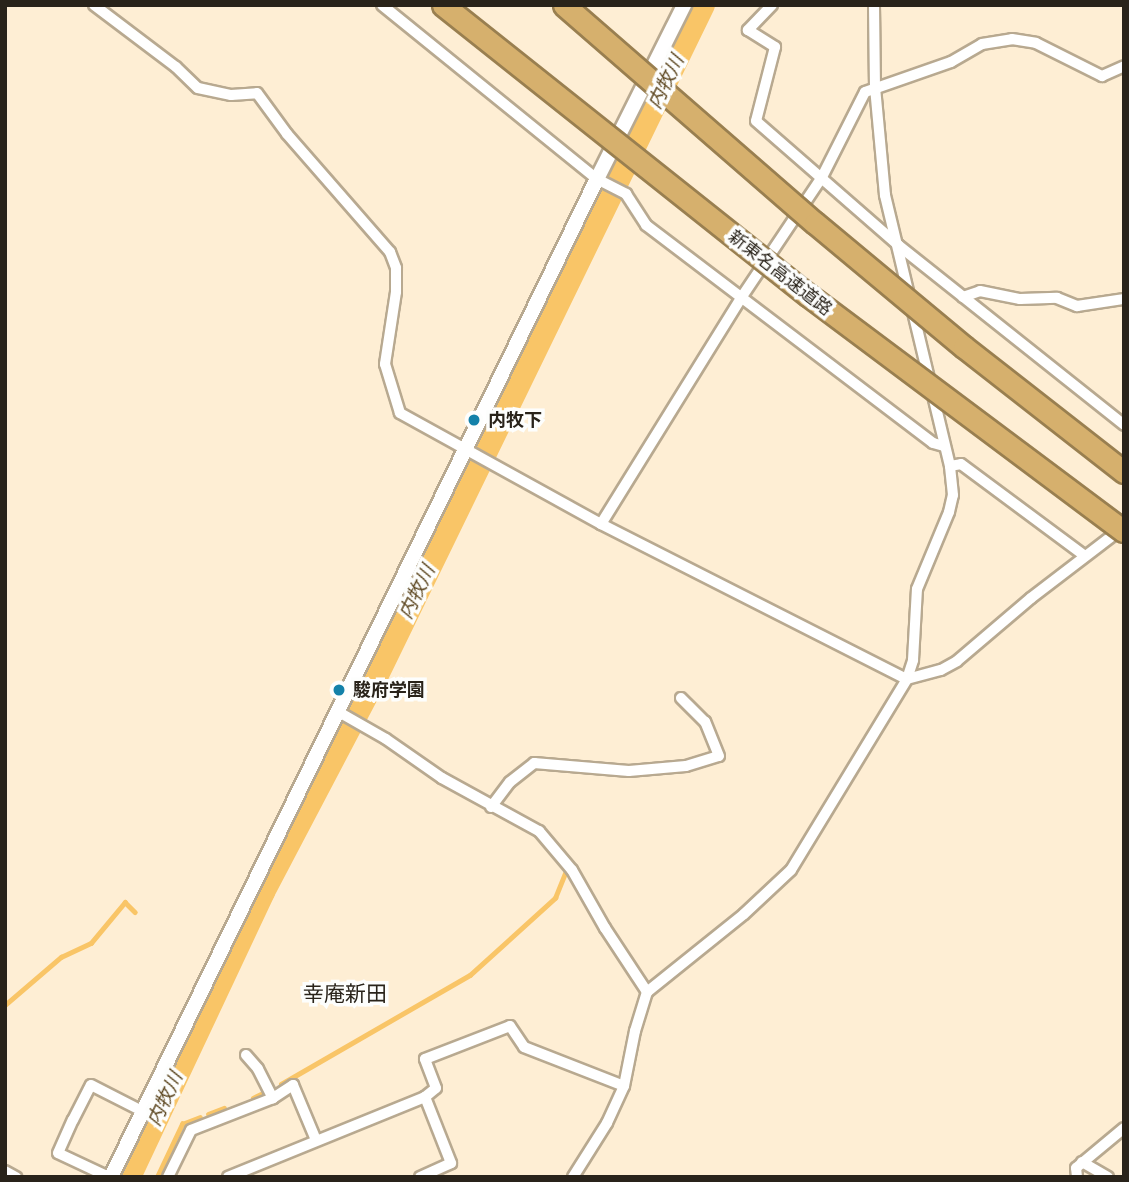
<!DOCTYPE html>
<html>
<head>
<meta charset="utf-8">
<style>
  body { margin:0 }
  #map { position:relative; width:1129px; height:1182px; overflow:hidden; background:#feeed4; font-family:Poppins,"Noto Sans JP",sans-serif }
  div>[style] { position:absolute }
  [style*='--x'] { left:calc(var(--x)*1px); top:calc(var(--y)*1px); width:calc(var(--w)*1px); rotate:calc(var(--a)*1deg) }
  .stream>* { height:4.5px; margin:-2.25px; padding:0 2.25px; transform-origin:2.25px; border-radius:2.25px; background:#f9c567 }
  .river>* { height:24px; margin:-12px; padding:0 12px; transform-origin:12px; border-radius:12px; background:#f9c567 }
  .roads { filter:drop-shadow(2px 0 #b8a990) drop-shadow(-2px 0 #b8a990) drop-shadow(0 2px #b8a990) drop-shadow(0 -2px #b8a990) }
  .minor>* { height:10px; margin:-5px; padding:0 5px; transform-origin:5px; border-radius:5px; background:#fff }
  .tertiary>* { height:14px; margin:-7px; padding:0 7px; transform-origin:7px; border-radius:7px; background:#fff }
  .bridges { filter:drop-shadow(2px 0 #997f50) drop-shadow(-2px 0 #997f50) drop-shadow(0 2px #997f50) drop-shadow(0 -2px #997f50) }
  .motorway-bridge>* { height:21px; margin:-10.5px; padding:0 10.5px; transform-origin:10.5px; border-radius:10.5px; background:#d6b06d }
  .dots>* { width:19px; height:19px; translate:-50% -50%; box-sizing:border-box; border:4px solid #fdfefd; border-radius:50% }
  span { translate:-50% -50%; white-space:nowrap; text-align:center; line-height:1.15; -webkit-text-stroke:7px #fdfefd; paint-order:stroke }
  .street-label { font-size:18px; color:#29231a }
  .poi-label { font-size:18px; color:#29231a; font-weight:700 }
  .left { translate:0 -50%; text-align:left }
  .water-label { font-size:19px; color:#5b451e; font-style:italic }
  .quarter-label { font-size:21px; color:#29231a }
  .frame { position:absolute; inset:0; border:7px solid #29231a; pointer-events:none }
</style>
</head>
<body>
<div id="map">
  <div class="stream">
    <div style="--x:5;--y:1005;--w:74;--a:-40.6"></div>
    <div style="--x:61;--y:957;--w:33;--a:-25"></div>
    <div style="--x:91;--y:943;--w:53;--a:-50.3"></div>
    <div style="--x:125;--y:902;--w:14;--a:45"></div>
    <div style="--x:281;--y:1084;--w:218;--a:-30"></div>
    <div style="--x:470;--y:975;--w:115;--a:-42.2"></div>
    <div style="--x:555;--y:898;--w:27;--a:-68"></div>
    <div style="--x:253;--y:1098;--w:9;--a:-27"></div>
    <div style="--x:208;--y:1114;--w:17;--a:-21"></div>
    <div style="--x:157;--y:1177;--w:59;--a:-64.7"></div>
    <div style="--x:182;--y:1124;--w:19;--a:-21"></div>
  </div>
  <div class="river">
    <div style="--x:129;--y:1177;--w:315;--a:-64.8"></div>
    <div style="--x:263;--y:892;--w:243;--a:-62.3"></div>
    <div style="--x:376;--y:677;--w:747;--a:-64.05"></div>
  </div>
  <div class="roads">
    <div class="minor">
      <div style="--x:94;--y:5;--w:103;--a:37.1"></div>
      <div style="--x:176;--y:67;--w:30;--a:44"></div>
      <div style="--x:198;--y:88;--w:34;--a:12"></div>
      <div style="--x:231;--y:95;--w:26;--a:-4"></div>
      <div style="--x:257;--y:93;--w:51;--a:53.8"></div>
      <div style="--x:287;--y:134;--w:157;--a:48.9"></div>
      <div style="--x:390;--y:252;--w:17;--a:69"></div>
      <div style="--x:396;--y:268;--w:24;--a:90"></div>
      <div style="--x:396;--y:292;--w:73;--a:98.7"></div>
      <div style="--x:385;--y:364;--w:51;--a:73"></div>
      <div style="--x:400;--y:413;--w:230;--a:28.9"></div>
      <div style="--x:601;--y:524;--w:343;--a:26.9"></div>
      <div style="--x:907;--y:679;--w:35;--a:-15"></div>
      <div style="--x:941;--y:670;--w:18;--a:-29"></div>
      <div style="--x:957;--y:661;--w:97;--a:-40.4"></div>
      <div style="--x:1031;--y:598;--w:117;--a:-37.4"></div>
      <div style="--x:382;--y:5;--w:277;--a:39"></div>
      <div style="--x:597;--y:179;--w:33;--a:27"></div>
      <div style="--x:626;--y:194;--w:37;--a:57"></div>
      <div style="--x:646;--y:225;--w:360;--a:37.2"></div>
      <div style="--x:933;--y:443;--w:11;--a:15"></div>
      <div style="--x:772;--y:5;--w:35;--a:134"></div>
      <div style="--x:748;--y:30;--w:32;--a:32"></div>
      <div style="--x:775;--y:47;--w:76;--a:104.4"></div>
      <div style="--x:756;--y:121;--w:189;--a:41.1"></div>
      <div style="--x:898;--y:245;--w:289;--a:38.5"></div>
      <div style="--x:963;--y:297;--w:18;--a:-19"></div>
      <div style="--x:980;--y:291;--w:41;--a:11.3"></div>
      <div style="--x:1020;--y:299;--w:37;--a:-2"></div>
      <div style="--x:1057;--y:298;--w:22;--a:22"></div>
      <div style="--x:1077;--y:306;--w:48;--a:-8.5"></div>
      <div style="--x:950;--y:466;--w:11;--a:-10"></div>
      <div style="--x:961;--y:464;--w:154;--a:36.6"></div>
      <div style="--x:601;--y:524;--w:266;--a:-58.2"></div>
      <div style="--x:741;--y:298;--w:146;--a:-56.2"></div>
      <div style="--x:822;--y:177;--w:95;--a:-63.2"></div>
      <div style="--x:865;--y:92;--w:91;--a:-19.2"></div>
      <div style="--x:951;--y:62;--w:36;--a:-30"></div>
      <div style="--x:982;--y:44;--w:30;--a:-9"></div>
      <div style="--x:1012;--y:39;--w:24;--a:9"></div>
      <div style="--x:1036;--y:43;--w:74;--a:26.6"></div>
      <div style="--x:1102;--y:76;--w:24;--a:-24"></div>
      <div style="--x:337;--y:711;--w:56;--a:29.7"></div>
      <div style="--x:386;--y:739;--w:68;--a:34.9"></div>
      <div style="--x:442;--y:778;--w:111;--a:28.7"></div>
      <div style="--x:539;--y:831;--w:51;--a:49.8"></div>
      <div style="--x:572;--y:870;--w:67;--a:60.4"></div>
      <div style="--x:605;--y:928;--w:77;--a:56.7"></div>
      <div style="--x:491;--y:807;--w:31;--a:-53"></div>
      <div style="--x:510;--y:782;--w:31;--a:-38"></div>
      <div style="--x:534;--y:763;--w:95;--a:4.8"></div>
      <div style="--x:629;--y:771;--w:57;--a:-5"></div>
      <div style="--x:686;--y:766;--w:34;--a:-17"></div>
      <div style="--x:719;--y:756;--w:37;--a:-112"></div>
      <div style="--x:705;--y:722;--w:34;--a:-135"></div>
      <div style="--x:246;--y:1055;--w:18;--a:49"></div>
      <div style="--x:258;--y:1069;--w:33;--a:63"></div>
      <div style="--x:1082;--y:1162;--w:30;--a:30"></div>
      <div style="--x:5;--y:1171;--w:13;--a:29"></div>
      <div style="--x:109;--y:1177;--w:56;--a:-154.8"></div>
      <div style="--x:58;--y:1153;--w:36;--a:-66"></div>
      <div style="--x:73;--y:1120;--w:39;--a:-63"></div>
      <div style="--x:91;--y:1085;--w:57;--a:27"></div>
      <div style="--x:168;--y:1177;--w:52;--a:-63.9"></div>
      <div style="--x:191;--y:1130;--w:88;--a:-21.3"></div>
      <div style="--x:273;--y:1098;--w:24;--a:-33"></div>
      <div style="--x:293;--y:1085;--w:60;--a:67.3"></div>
      <div style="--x:228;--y:1177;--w:213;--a:-22.1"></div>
      <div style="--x:425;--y:1097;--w:14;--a:-39"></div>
      <div style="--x:436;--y:1088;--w:31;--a:-111"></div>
      <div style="--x:425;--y:1059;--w:91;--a:-21.2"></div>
      <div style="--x:510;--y:1026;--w:25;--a:56"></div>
      <div style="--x:524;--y:1047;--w:107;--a:21.3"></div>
      <div style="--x:420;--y:1177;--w:34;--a:-24"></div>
      <div style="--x:451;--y:1163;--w:71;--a:-111.5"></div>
      <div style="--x:573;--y:1177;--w:64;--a:-57.8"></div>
      <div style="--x:607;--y:1123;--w:41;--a:-65.3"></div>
      <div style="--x:624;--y:1086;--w:56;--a:-78.7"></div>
      <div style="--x:635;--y:1031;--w:41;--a:-72.9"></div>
      <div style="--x:647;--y:992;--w:124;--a:-38.8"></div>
      <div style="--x:744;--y:914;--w:64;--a:-43.1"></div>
      <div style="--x:791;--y:870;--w:223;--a:-58.7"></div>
      <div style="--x:907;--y:679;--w:20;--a:-72"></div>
      <div style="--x:913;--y:660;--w:71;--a:-86.8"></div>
      <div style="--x:917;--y:589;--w:83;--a:-67.4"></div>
      <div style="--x:949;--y:512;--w:17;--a:-77"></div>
      <div style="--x:953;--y:495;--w:29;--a:-96"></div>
      <div style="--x:950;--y:466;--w:279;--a:-103.5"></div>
      <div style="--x:885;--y:195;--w:107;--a:-95.3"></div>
      <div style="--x:875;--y:88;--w:83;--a:-90.7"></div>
      <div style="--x:1077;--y:1177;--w:9;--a:-96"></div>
      <div style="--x:1076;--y:1168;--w:62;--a:-39.8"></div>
    </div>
    <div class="tertiary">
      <div style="--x:111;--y:1177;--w:1110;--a:-64.04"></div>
      <div style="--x:597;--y:179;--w:195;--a:-63.4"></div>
    </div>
  </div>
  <div class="bridges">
    <div class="motorway-bridge">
      <div style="--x:443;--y:5;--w:466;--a:38.5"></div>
      <div style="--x:808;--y:295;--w:394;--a:36.8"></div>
      <div style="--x:564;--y:5;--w:332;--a:41"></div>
      <div style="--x:815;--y:223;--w:194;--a:39.8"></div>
      <div style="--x:964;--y:347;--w:203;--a:38"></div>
    </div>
  </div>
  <div class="dots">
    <div style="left:474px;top:420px;background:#1381a9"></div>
    <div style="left:339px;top:690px;background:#1381a9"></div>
  </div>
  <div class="street-label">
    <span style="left:780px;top:273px;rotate:38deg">新東名高速道路</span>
  </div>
  <div class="poi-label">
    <span class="left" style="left:488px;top:420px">内牧下</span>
    <span class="left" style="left:353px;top:690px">駿府学園</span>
  </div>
  <div class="water-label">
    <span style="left:666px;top:82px;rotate:-64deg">内牧川</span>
    <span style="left:417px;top:592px;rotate:-64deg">内牧川</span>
    <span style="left:165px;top:1099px;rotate:-65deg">内牧川</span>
  </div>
  <div class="quarter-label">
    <span style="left:345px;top:994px">幸庵新田</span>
  </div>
  <div class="frame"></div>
</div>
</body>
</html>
